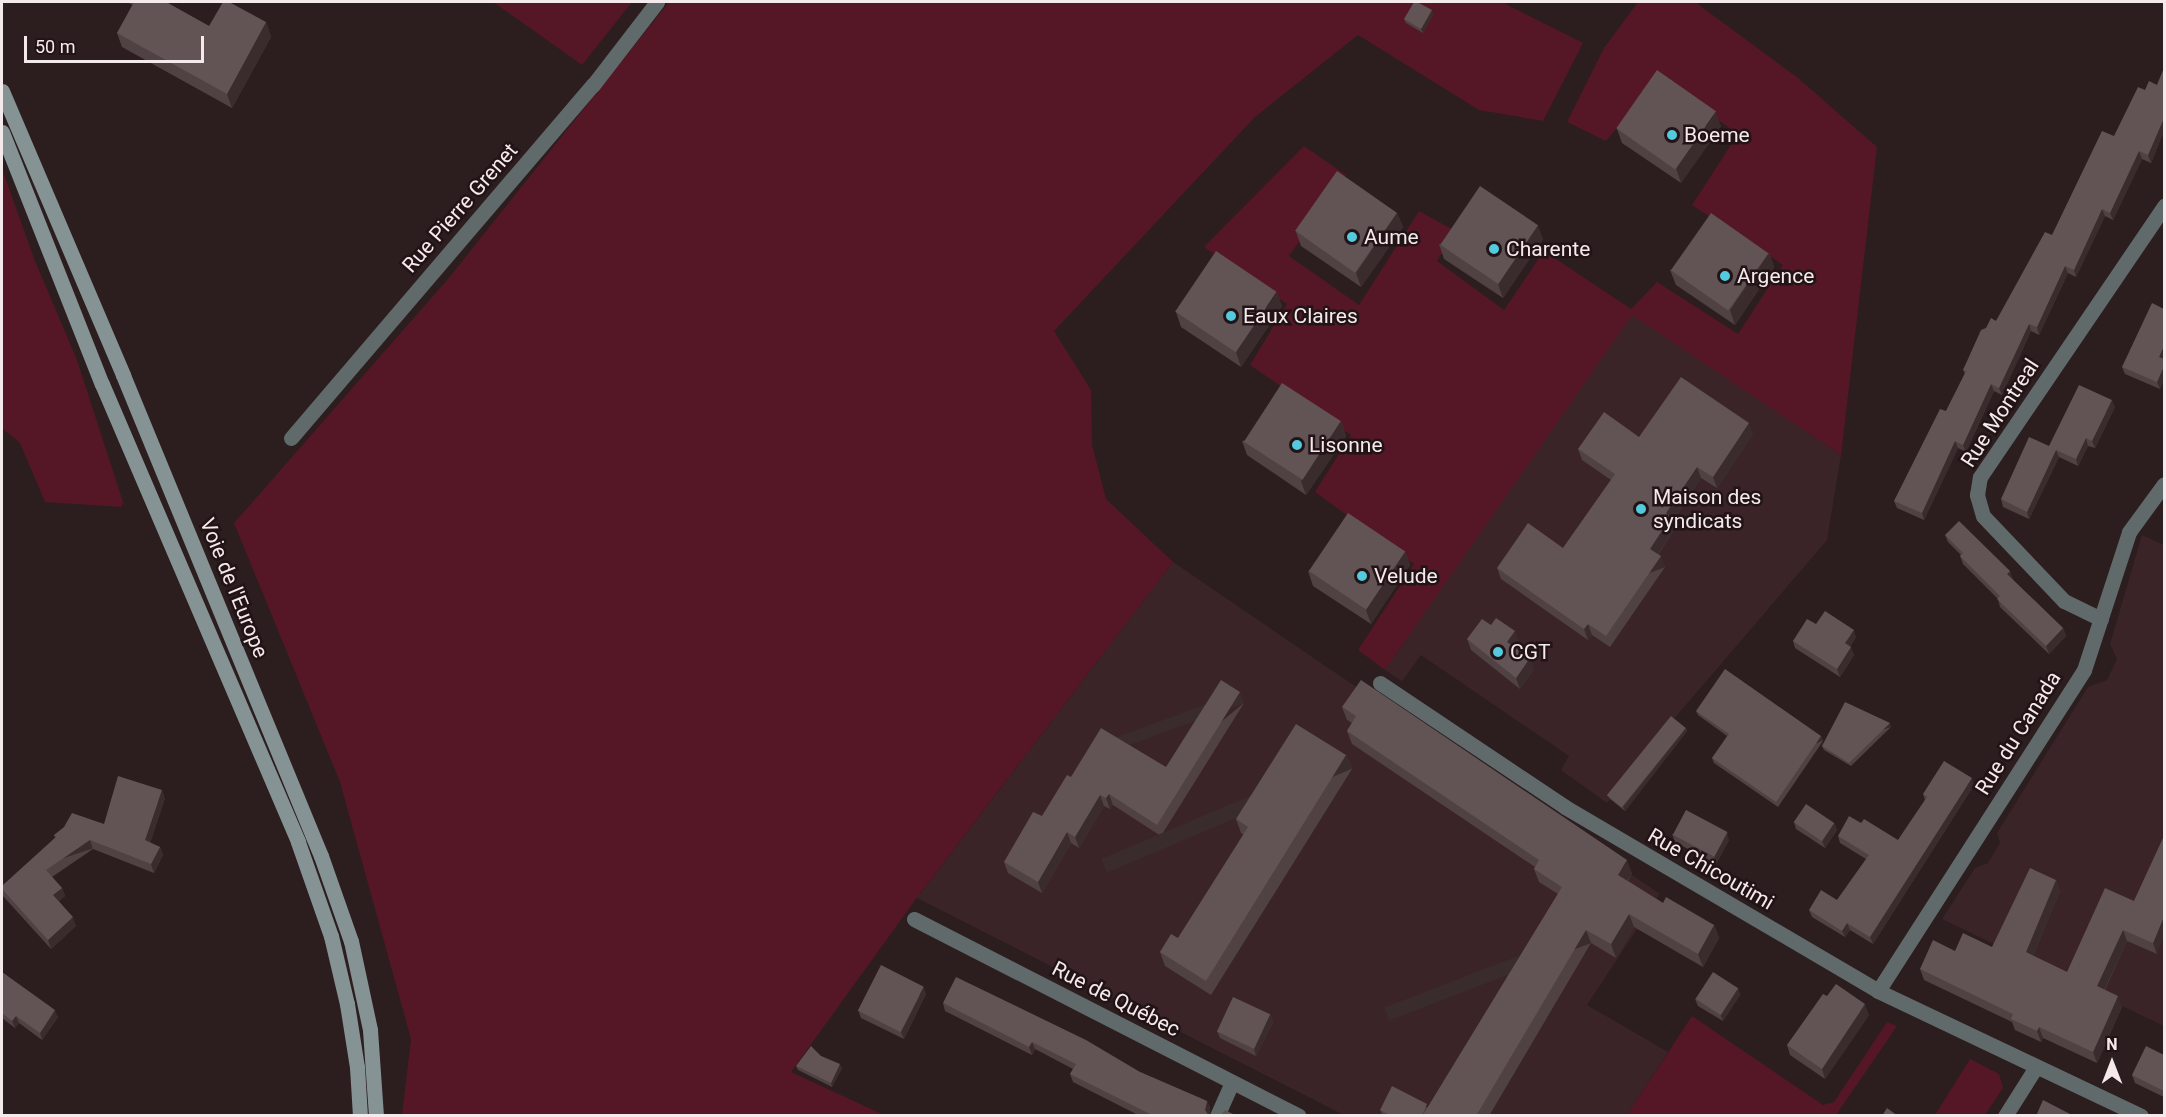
<!DOCTYPE html>
<html>
<head>
<meta charset="utf-8">
<style>
  body { margin:0 }
  #map { position:relative; width:2166px; height:1117px; overflow:hidden; background:#2c1d1f; font-family:Roboto,sans-serif }
  div>[style] { position:absolute }
  [style*='--x'] { left:calc(var(--x)*1px); top:calc(var(--y)*1px); width:calc(var(--w)*1px); rotate:calc(var(--a)*1deg) }
  .built>* { inset:0; background:#3a2427 }
  .green>* { inset:0; background:#551726 }
  .street>* { height:15px; margin:-7.5px; padding:0 7.5px; transform-origin:7.5px; border-radius:7.5px; background:#616a6b }
  .secondary>* { height:15px; margin:-7.5px; padding:0 7.5px; transform-origin:7.5px; border-radius:7.5px; background:#859395 }
  .wall>* { inset:0; background:#504143 }
  .shaded-wall>* { inset:0; background:#3a2b2d; transform-origin:0 0 }
  .building>* { inset:0; background:#625355; transform-origin:0 0 }
  .dots>* { width:16px; height:16px; translate:-50% -50%; box-sizing:border-box; border:3px solid #221416; border-radius:50% }
  span { translate:-50% -50%; white-space:nowrap; text-align:center; line-height:1.15; -webkit-text-stroke:5px #221416; paint-order:stroke }
  .poi-label { font-size:21px; color:#f5eaeb }
  .left { translate:0 -50%; text-align:left }
  .street-label { font-size:21px; color:#f5eaeb }
  .frame { position:absolute; inset:0; border:3px solid #f5eaeb; pointer-events:none }
  .north { position:absolute; left:2082px; top:1033px; width:60px; height:60px; -webkit-text-stroke:4px #221416; paint-order:stroke; rotate:0deg; font-size:16px; font-weight:700; line-height:24px; text-align:center; color:#f5eaeb }
  .north::after { content:''; display:block; margin:auto; width:21px; height:27px; background:#f5eaeb; clip-path:polygon(50% 0,100% 100%,50% 72%,0 100%) }
  .scale { position:absolute; left:24px; top:36px; width:180px; height:27px; box-sizing:border-box; border:3px solid #f5eaeb; border-top:0; padding-left:8px; font-size:18px; line-height:21px; white-space:nowrap; color:#f5eaeb; -webkit-text-stroke:4px #221416; paint-order:stroke }
</style>
</head>
<body>
<div id="map">
  <div class="built">
    <div style="clip-path:polygon(1632px 314px,1841px 455px,1827px 540px,1673px 720px,1607px 803px,1561px 770px,1569px 756px,1421px 655px,1402px 681px,1385px 670px)"></div>
    <div style="clip-path:polygon(2142px 535px,2164px 545px,2164px 1026px,1942px 919px,1975px 868px,1988px 863px,2000px 843px,1997px 833px,2088px 687px,2107px 680px,2117px 659px,2110px 644px)"></div>
    <div style="clip-path:polygon(1173px 562px,1660px 894px,1587px 1005px,1668px 1052px,1627px 1115px,1344px 1115px,917px 898px)"></div>
  </div>
  <div class="green">
    <div style="clip-path:polygon(493px 2px,632px 2px,582px 65px)"></div>
    <div style="clip-path:polygon(669px 2px,1502px 2px,1583px 43px,1543px 121px,1479px 110px,1358px 35px,1255px 117px,1054px 331px,1091px 390px,1092px 445px,1106px 499px,1173px 562px,913px 903px,791px 1072px,884px 1115px,402px 1115px,411px 1039px,340px 782px,234px 523px,448px 279px)"></div>
    <div style="clip-path:polygon(1638px 2px,1695px 2px,1798px 78px,1877px 147px,1841px 455px,1632px 315px,1385px 670px,1358px 650px,1414px 564px,1315px 492px,1351px 435px,1250px 365px,1287px 304px,1204px 247px,1304px 146px,1346px 175px,1289px 256px,1359px 305px,1419px 211px,1455px 231px,1437px 261px,1504px 310px,1544px 251px,1631px 309px,1657px 282px,1738px 334px,1783px 265px,1692px 205px,1738px 134px,1658px 78px,1606px 141px,1567px 122px,1604px 48px)"></div>
    <div style="clip-path:polygon(2px 169px,35px 261px,77px 360px,124px 505px,121px 503px,122px 507px,45px 502px,20px 443px,2px 428px)"></div>
    <div style="clip-path:polygon(1692px 1016px,1823px 1105px,1834px 1102px,1887px 1022px,1897px 1026px,1836px 1115px,1627px 1115px)"></div>
    <div style="clip-path:polygon(1970px 1059px,1999px 1074px,2003px 1088px,1985px 1115px,1935px 1115px)"></div>
  </div>
  <div class="street">
    <div style="--x:291;--y:438;--w:465;--a:-49.5"></div>
    <div style="--x:593;--y:85;--w:105;--a:-52.4"></div>
    <div style="--x:2101;--y:619;--w:41;--a:-154.1"></div>
    <div style="--x:2064;--y:601;--w:117;--a:-133.6"></div>
    <div style="--x:1983;--y:516;--w:22;--a:-106"></div>
    <div style="--x:1977;--y:495;--w:18;--a:-81"></div>
    <div style="--x:1980;--y:477;--w:328;--a:-55.8"></div>
    <div style="--x:1380;--y:683;--w:223;--a:33.8"></div>
    <div style="--x:1565;--y:807;--w:363;--a:30.4"></div>
    <div style="--x:1878;--y:991;--w:291;--a:25.4"></div>
    <div style="--x:914;--y:919;--w:432;--a:27.1"></div>
    <div style="--x:1878;--y:991;--w:381;--a:-57.3"></div>
    <div style="--x:2084;--y:670;--w:145;--a:-71.9"></div>
    <div style="--x:2129;--y:532;--w:59;--a:-53.9"></div>
    <div style="--x:1217;--y:1116;--w:36;--a:-66"></div>
    <div style="--x:2005;--y:1116;--w:58;--a:-57.7"></div>
  </div>
  <div class="secondary">
    <div style="--x:2;--y:91;--w:309;--a:66.9"></div>
    <div style="--x:123;--y:375;--w:520;--a:67.63"></div>
    <div style="--x:321;--y:856;--w:90;--a:70.6"></div>
    <div style="--x:351;--y:941;--w:91;--a:77.9"></div>
    <div style="--x:370;--y:1030;--w:86;--a:86"></div>
    <div style="--x:2;--y:132;--w:271;--a:68.4"></div>
    <div style="--x:102;--y:384;--w:498;--a:66.8"></div>
    <div style="--x:298;--y:842;--w:100;--a:70.7"></div>
    <div style="--x:331;--y:936;--w:70;--a:76.8"></div>
    <div style="--x:347;--y:1004;--w:64;--a:81"></div>
    <div style="--x:357;--y:1067;--w:49;--a:86.5"></div>
  </div>
  <div class="wall">
    <div style="clip-path:polygon(127px 2px,166px 2px,209px 26px,266px 22px,271px 37px,232px 108px,122px 47px,117px 33px,133px 5px)"></div>
    <div style="clip-path:polygon(1433px 14px,1423px 33px,1406px 23px,1404px 19px)"></div>
    <div style="clip-path:polygon(2164px 68px,2164px 131px,2151px 163px,2142px 159px,2113px 220px,2105px 216px,2076px 277px,2068px 273px,2039px 335px,2031px 331px,2002px 395px,1994px 391px,1966px 452px,1958px 448px,1924px 520px,1897px 508px,1894px 501px,1946px 411px,1965px 374px,1963px 370px,1986px 328px,1996px 321px,2052px 235px,2145px 90px,2157px 85px)"></div>
    <div style="clip-path:polygon(1721px 126px,1681px 183px,1622px 143px,1617px 129px)"></div>
    <div style="clip-path:polygon(1397px 213px,1403px 227px,1361px 287px,1301px 246px,1296px 232px)"></div>
    <div style="clip-path:polygon(1543px 239px,1503px 298px,1444px 259px,1439px 244px)"></div>
    <div style="clip-path:polygon(1769px 253px,1774px 267px,1735px 325px,1676px 285px,1670px 270px)"></div>
    <div style="clip-path:polygon(1282px 306px,1241px 367px,1181px 327px,1176px 312px)"></div>
    <div style="clip-path:polygon(2164px 309px,2164px 379px,2160px 389px,2125px 374px,2122px 367px)"></div>
    <div style="clip-path:polygon(2115px 407px,2095px 448px,2088px 446px,2078px 466px,2059px 457px,2029px 519px,2003px 507px,2001px 499px,2049px 446px)"></div>
    <div style="clip-path:polygon(1341px 421px,1346px 436px,1306px 495px,1247px 455px,1242px 441px)"></div>
    <div style="clip-path:polygon(1753px 434px,1717px 488px,1701px 478px,1673px 521px,1675px 528px,1658px 555px,1665px 567px,1610px 647px,1592px 635px,1588px 640px,1501px 579px,1497px 568px,1563px 548px,1611px 480px,1582px 460px,1578px 449px,1639px 437px)"></div>
    <div style="clip-path:polygon(1945px 535px,2010px 571px,2012px 579px,2063px 628px,2066px 636px,2049px 654px,2000px 607px,1998px 599px,1963px 564px,1960px 556px,1961px 555px,1948px 542px)"></div>
    <div style="clip-path:polygon(1405px 551px,1410px 565px,1371px 624px,1313px 586px,1308px 571px)"></div>
    <div style="clip-path:polygon(1816px 624px,1856px 637px,1850px 647px,1854px 655px,1840px 677px,1795px 648px,1793px 641px)"></div>
    <div style="clip-path:polygon(1467px 639px,1519px 642px,1515px 648px,1534px 669px,1520px 689px,1471px 650px)"></div>
    <div style="clip-path:polygon(1244px 703px,1161px 836px,1113px 805px,1110px 809px,1104px 806px,1079px 848px,1071px 843px,1042px 893px,1008px 873px,1004px 862px,1042px 816px,1071px 777px,1166px 767px)"></div>
    <div style="clip-path:polygon(1342px 707px,1632px 873px,1628px 881px,1663px 903px,1714px 925px,1719px 938px,1703px 967px,1634px 927px,1616px 958px,1591px 943px,1489px 1116px,1383px 1116px,1380px 1110px,1428px 1107px,1558px 894px,1539px 882px,1534px 869px,1535px 867px,1352px 744px,1347px 731px,1352px 723px,1347px 720px)"></div>
    <div style="clip-path:polygon(1696px 711px,1821px 736px,1823px 741px,1778px 807px,1714px 763px,1712px 758px,1727px 736px,1698px 715px)"></div>
    <div style="clip-path:polygon(1891px 727px,1851px 766px,1824px 750px,1822px 746px)"></div>
    <div style="clip-path:polygon(1686px 728px,1687px 731px,1625px 811px,1610px 799px,1608px 796px)"></div>
    <div style="clip-path:polygon(1346px 755px,1352px 769px,1211px 995px,1165px 966px,1160px 952px,1178px 938px,1244px 835px,1241px 833px,1236px 819px)"></div>
    <div style="clip-path:polygon(1974px 785px,1873px 944px,1850px 930px,1845px 937px,1812px 917px,1809px 910px,1837px 900px,1866px 859px,1840px 843px,1838px 836px,1898px 840px,1925px 800px,1923px 794px)"></div>
    <div style="clip-path:polygon(165px 798px,150px 843px,160px 847px,163px 855px,154px 873px,93px 849px,52px 877px,62px 888px,65px 896px,59px 901px,76px 926px,51px 949px,3px 896px,2px 891px,2px 886px,55px 838px,54px 835px,104px 824px)"></div>
    <div style="clip-path:polygon(1794px 822px,1834px 823px,1837px 830px,1825px 848px,1796px 829px)"></div>
    <div style="clip-path:polygon(1672px 834px,1729px 840px,1716px 864px,1675px 842px)"></div>
    <div style="clip-path:polygon(2164px 836px,2157px 954px,2127px 941px,2105px 990px,2122px 1007px,2097px 1063px,2043px 1038px,2041px 1042px,2015px 1030px,2012px 1022px,1924px 980px,1920px 969px,1955px 951px,1992px 947px,2056px 880px,2060px 891px,2033px 956px,2067px 972px,2134px 901px)"></div>
    <div style="clip-path:polygon(2px 972px,58px 1017px,42px 1040px,19px 1023px,15px 1028px,2px 1018px)"></div>
    <div style="clip-path:polygon(1738px 988px,1740px 995px,1723px 1021px,1698px 1006px,1695px 999px)"></div>
    <div style="clip-path:polygon(926px 994px,904px 1039px,861px 1018px,858px 1010px)"></div>
    <div style="clip-path:polygon(1827px 996px,1869px 1015px,1825px 1079px,1790px 1055px,1787px 1045px)"></div>
    <div style="clip-path:polygon(943px 1003px,1140px 1072px,1207px 1101px,1210px 1108px,1209px 1116px,1140px 1116px,1073px 1082px,1070px 1074px,1073px 1069px,1035px 1049px,1032px 1055px,945px 1011px)"></div>
    <div style="clip-path:polygon(1270px 1014px,1273px 1022px,1256px 1056px,1220px 1038px,1217px 1031px)"></div>
    <div style="clip-path:polygon(2164px 1055px,2164px 1097px,2135px 1083px,2132px 1075px)"></div>
    <div style="clip-path:polygon(821px 1056px,842px 1068px,832px 1087px,798px 1070px,796px 1066px)"></div>
  </div>
  <div class="shaded-wall">
    <div style="clip-path:polygon(1432px 10px,1433px 14px,1423px 33px,1421px 29px)"></div>
    <div style="clip-path:polygon(266px 22px,271px 37px,232px 108px,227px 94px)"></div>
    <div style="clip-path:polygon(1716px 112px,1721px 126px,1681px 183px,1676px 168px)"></div>
    <div style="clip-path:polygon(2164px 118px,2164px 131px,2151px 163px,2148px 155px)"></div>
    <div style="clip-path:polygon(2139px 151px,2142px 159px,2113px 220px,2110px 213px)"></div>
    <div style="clip-path:polygon(2102px 209px,2105px 216px,2076px 277px,2074px 270px)"></div>
    <div style="clip-path:polygon(1397px 213px,1403px 227px,1361px 287px,1356px 273px)"></div>
    <div style="clip-path:polygon(1538px 225px,1543px 239px,1503px 298px,1498px 284px)"></div>
    <div style="clip-path:polygon(1769px 253px,1774px 267px,1735px 325px,1730px 310px)"></div>
    <div style="clip-path:polygon(2065px 266px,2068px 273px,2039px 335px,2037px 327px)"></div>
    <div style="clip-path:polygon(1277px 292px,1282px 306px,1241px 367px,1236px 352px)"></div>
    <div style="clip-path:polygon(2029px 324px,2031px 331px,2002px 395px,1999px 388px)"></div>
    <div style="clip-path:polygon(2164px 346px,2164px 359px,2162px 364px,2159px 357px)"></div>
    <div style="clip-path:polygon(2164px 366px,2164px 379px,2160px 389px,2157px 382px)"></div>
    <div style="clip-path:polygon(1991px 384px,1994px 391px,1966px 452px,1963px 445px)"></div>
    <div style="clip-path:polygon(2112px 400px,2115px 407px,2095px 448px,2092px 441px)"></div>
    <div style="clip-path:polygon(1341px 421px,1346px 436px,1306px 495px,1301px 481px)"></div>
    <div style="clip-path:polygon(1749px 423px,1753px 434px,1717px 488px,1713px 477px)"></div>
    <div style="clip-path:polygon(2086px 438px,2088px 446px,2078px 466px,2076px 459px)"></div>
    <div style="clip-path:polygon(1955px 441px,1958px 448px,1924px 520px,1922px 513px)"></div>
    <div style="clip-path:polygon(2056px 450px,2059px 457px,2029px 519px,2027px 512px)"></div>
    <div style="clip-path:polygon(1697px 467px,1701px 478px,1673px 521px,1675px 528px,1654px 560px,1650px 549px,1666px 513px)"></div>
    <div style="clip-path:polygon(1405px 551px,1410px 565px,1371px 624px,1366px 610px)"></div>
    <div style="left:1661px;top:556px;width:12px;height:97px;rotate:70deg"></div>
    <div style="clip-path:polygon(2010px 571px,2013px 579px,2010px 582px,2007px 574px)"></div>
    <div style="clip-path:polygon(1588px 624px,1592px 635px,1588px 640px,1584px 629px)"></div>
    <div style="clip-path:polygon(2063px 628px,2066px 636px,2049px 654px,2046px 646px)"></div>
    <div style="clip-path:polygon(1854px 630px,1856px 637px,1848px 651px,1845px 643px)"></div>
    <div style="clip-path:polygon(1515px 631px,1519px 642px,1511px 653px,1507px 642px)"></div>
    <div style="clip-path:polygon(1851px 647px,1854px 655px,1840px 677px,1837px 669px)"></div>
    <div style="clip-path:polygon(1530px 658px,1534px 669px,1520px 689px,1516px 678px)"></div>
    <div style="left:1240px;top:692px;width:12px;height:157px;rotate:70deg"></div>
    <div style="left:1890px;top:723px;width:4px;height:57px;rotate:76deg"></div>
    <div style="clip-path:polygon(1686px 728px,1687px 731px,1625px 811px,1623px 807px)"></div>
    <div style="left:1821px;top:736px;width:5px;height:80px;rotate:68deg"></div>
    <div style="left:1346px;top:755px;width:15px;height:266px;rotate:67deg"></div>
    <div style="clip-path:polygon(1972px 778px,1974px 785px,1873px 944px,1870px 937px)"></div>
    <div style="clip-path:polygon(162px 790px,165px 798px,148px 849px,145px 840px)"></div>
    <div style="clip-path:polygon(1109px 794px,1113px 805px,1110px 809px,1106px 798px)"></div>
    <div style="clip-path:polygon(1100px 795px,1104px 806px,1079px 848px,1075px 837px)"></div>
    <div style="clip-path:polygon(1834px 823px,1837px 830px,1825px 848px,1822px 841px)"></div>
    <div style="clip-path:polygon(1067px 832px,1071px 843px,1042px 893px,1038px 882px)"></div>
    <div style="clip-path:polygon(1727px 832px,1729px 840px,1716px 864px,1714px 857px)"></div>
    <div style="left:90px;top:840px;width:9px;height:53px;rotate:72deg"></div>
    <div style="clip-path:polygon(160px 847px,163px 855px,154px 873px,151px 864px)"></div>
    <div style="clip-path:polygon(1627px 860px,1632px 873px,1623px 888px,1618px 875px)"></div>
    <div style="clip-path:polygon(2056px 880px,2060px 891px,2030px 963px,2026px 952px)"></div>
    <div style="clip-path:polygon(62px 888px,65px 896px,56px 904px,53px 895px)"></div>
    <div style="clip-path:polygon(1629px 914px,1634px 927px,1616px 958px,1611px 944px)"></div>
    <div style="clip-path:polygon(73px 917px,76px 926px,51px 949px,48px 940px)"></div>
    <div style="clip-path:polygon(2164px 917px,2164px 937px,2157px 954px,2153px 943px)"></div>
    <div style="clip-path:polygon(1847px 923px,1850px 930px,1845px 937px,1842px 931px)"></div>
    <div style="clip-path:polygon(1714px 925px,1719px 938px,1703px 967px,1698px 954px)"></div>
    <div style="left:1586px;top:930px;width:14px;height:216px;rotate:69deg"></div>
    <div style="clip-path:polygon(2123px 930px,2127px 941px,2101px 997px,2097px 986px)"></div>
    <div style="clip-path:polygon(924px 987px,926px 994px,904px 1039px,901px 1032px)"></div>
    <div style="clip-path:polygon(1738px 988px,1740px 995px,1723px 1021px,1720px 1014px)"></div>
    <div style="clip-path:polygon(2118px 996px,2122px 1007px,2097px 1063px,2093px 1052px)"></div>
    <div style="clip-path:polygon(1865px 1004px,1869px 1015px,1825px 1079px,1822px 1069px)"></div>
    <div style="clip-path:polygon(55px 1010px,58px 1017px,42px 1040px,40px 1033px)"></div>
    <div style="clip-path:polygon(1270px 1014px,1273px 1022px,1256px 1056px,1254px 1049px)"></div>
    <div style="clip-path:polygon(16px 1016px,19px 1023px,15px 1028px,12px 1021px)"></div>
    <div style="clip-path:polygon(2039px 1027px,2043px 1038px,2041px 1042px,2037px 1031px)"></div>
    <div style="clip-path:polygon(1032px 1042px,1035px 1049px,1032px 1055px,1029px 1047px)"></div>
    <div style="clip-path:polygon(840px 1064px,842px 1068px,832px 1087px,831px 1083px)"></div>
    <div style="clip-path:polygon(1207px 1101px,1210px 1108px,1208px 1116px,1205px 1110px)"></div>
  </div>
  <div class="building">
    <div style="clip-path:polygon(134px 2px,166px 2px,209px 26px,223px 2px,229px 2px,266px 22px,227px 94px,117px 33px)"></div>
    <div style="clip-path:polygon(1414px 2px,1417px 2px,1432px 10px,1421px 29px,1404px 19px)"></div>
    <div style="clip-path:polygon(2164px 68px,2164px 118px,2148px 155px,2139px 151px,2110px 213px,2102px 209px,2074px 270px,2065px 266px,2037px 327px,2029px 324px,1999px 388px,1991px 384px,1963px 445px,1955px 441px,1922px 513px,1894px 501px,1940px 409px,1946px 411px,1966px 371px,1963px 370px,1981px 330px,1986px 328px,1991px 318px,1996px 321px,2045px 232px,2052px 235px,2102px 131px,2114px 136px,2138px 87px,2145px 90px,2149px 81px,2157px 85px)"></div>
    <div style="left:1657px;top:70px;width:72px;height:71px;rotate:35deg"></div>
    <div style="left:1337px;top:171px;width:73px;height:73px;rotate:35deg"></div>
    <div style="left:1480px;top:186px;width:70px;height:71px;rotate:34deg"></div>
    <div style="left:1711px;top:213px;width:70px;height:70px;rotate:35deg"></div>
    <div style="left:1216px;top:251px;width:73px;height:73px;rotate:34deg"></div>
    <div style="clip-path:polygon(2152px 303px,2164px 309px,2164px 346px,2159px 357px,2164px 359px,2164px 366px,2157px 382px,2122px 367px)"></div>
    <div style="clip-path:polygon(1681px 377px,1749px 423px,1713px 477px,1697px 467px,1666px 513px,1671px 517px,1650px 549px,1661px 556px,1606px 636px,1588px 624px,1584px 629px,1497px 568px,1528px 523px,1563px 548px,1615px 474px,1578px 449px,1604px 412px,1639px 437px)"></div>
    <div style="left:1282px;top:383px;width:70px;height:70px;rotate:33deg"></div>
    <div style="clip-path:polygon(2079px 385px,2112px 400px,2092px 441px,2086px 438px,2076px 459px,2056px 450px,2027px 512px,2001px 499px,2029px 437px,2049px 446px)"></div>
    <div style="left:1348px;top:513px;width:69px;height:70px;rotate:34deg"></div>
    <div style="clip-path:polygon(1959px 521px,2010px 571px,2007px 574px,2063px 628px,2046px 646px,1997px 599px,2000px 596px,1960px 556px,1963px 553px,1945px 535px)"></div>
    <div style="clip-path:polygon(1825px 611px,1854px 630px,1845px 643px,1851px 647px,1837px 669px,1793px 641px,1807px 619px,1816px 624px)"></div>
    <div style="clip-path:polygon(1496px 618px,1515px 631px,1507px 642px,1530px 658px,1516px 678px,1467px 639px,1482px 619px,1491px 625px)"></div>
    <div style="clip-path:polygon(1725px 669px,1821px 736px,1776px 802px,1712px 758px,1729px 734px,1696px 711px)"></div>
    <div style="clip-path:polygon(1221px 680px,1240px 692px,1157px 825px,1109px 794px,1106px 798px,1100px 795px,1075px 837px,1067px 832px,1038px 882px,1004px 862px,1033px 812px,1042px 816px,1067px 775px,1071px 777px,1101px 728px,1166px 767px)"></div>
    <div style="clip-path:polygon(1361px 680px,1627px 860px,1618px 875px,1663px 903px,1666px 897px,1714px 925px,1698px 954px,1629px 914px,1611px 944px,1586px 930px,1476px 1116px,1423px 1115px,1562px 887px,1534px 869px,1539px 860px,1347px 731px,1356px 716px,1342px 707px)"></div>
    <div style="clip-path:polygon(1845px 702px,1890px 723px,1849px 763px,1822px 746px)"></div>
    <div style="left:1671px;top:716px;width:19px;height:102px;rotate:39deg"></div>
    <div style="clip-path:polygon(1296px 724px,1346px 755px,1206px 981px,1160px 952px,1171px 934px,1178px 938px,1248px 827px,1236px 819px)"></div>
    <div style="clip-path:polygon(1944px 761px,1972px 778px,1870px 937px,1847px 923px,1842px 931px,1809px 910px,1821px 890px,1837px 900px,1869px 855px,1838px 836px,1849px 816px,1861px 823px,1864px 819px,1898px 840px,1927px 797px,1923px 794px)"></div>
    <div style="clip-path:polygon(118px 776px,162px 790px,145px 840px,160px 847px,151px 864px,90px 840px,46px 870px,62px 888px,53px 895px,73px 917px,48px 940px,2px 889px,2px 886px,56px 837px,54px 835px,64px 827px,72px 813px,104px 824px)"></div>
    <div style="left:1806px;top:804px;width:34px;height:22px;rotate:34deg"></div>
    <div style="left:1686px;top:810px;width:47px;height:28px;rotate:28deg"></div>
    <div style="clip-path:polygon(2164px 836px,2164px 917px,2153px 943px,2123px 930px,2097px 986px,2118px 996px,2093px 1052px,2039px 1027px,2037px 1031px,2011px 1019px,2013px 1014px,1920px 969px,1933px 940px,1955px 951px,1963px 933px,1992px 947px,2030px 868px,2056px 880px,2026px 952px,2067px 972px,2105px 888px,2134px 901px)"></div>
    <div style="left:881px;top:965px;width:48px;height:51px;rotate:27deg"></div>
    <div style="clip-path:polygon(2px 972px,55px 1010px,40px 1033px,16px 1016px,12px 1021px,2px 1013px)"></div>
    <div style="left:1713px;top:972px;width:30px;height:32px;rotate:33deg"></div>
    <div style="clip-path:polygon(956px 977px,1086px 1040px,1140px 1072px,1207px 1101px,1205px 1110px,1209px 1116px,1149px 1116px,1150px 1114px,1070px 1074px,1076px 1064px,1032px 1042px,1029px 1047px,943px 1003px)"></div>
    <div style="clip-path:polygon(1836px 984px,1865px 1004px,1822px 1069px,1787px 1045px,1823px 994px,1827px 996px)"></div>
    <div style="left:1233px;top:997px;width:41px;height:38px;rotate:25deg"></div>
    <div style="clip-path:polygon(811px 1046px,821px 1056px,840px 1064px,831px 1083px,796px 1066px)"></div>
    <div style="clip-path:polygon(2146px 1046px,2164px 1055px,2164px 1091px,2132px 1075px)"></div>
    <div style="clip-path:polygon(1392px 1086px,1427px 1104px,1422px 1116px,1391px 1116px,1380px 1110px)"></div>
    <div style="clip-path:polygon(2043px 1100px,2074px 1116px,2036px 1116px)"></div>
    <div style="clip-path:polygon(1887px 1108px,1898px 1116px,1882px 1116px)"></div>
    <div style="clip-path:polygon(1225px 1110px,1237px 1116px,1220px 1116px)"></div>
  </div>
  <div class="dots">
    <div style="left:1672px;top:135px;background:#54cade"></div>
    <div style="left:1352px;top:237px;background:#54cade"></div>
    <div style="left:1494px;top:249px;background:#54cade"></div>
    <div style="left:1725px;top:276px;background:#54cade"></div>
    <div style="left:1231px;top:316px;background:#54cade"></div>
    <div style="left:1297px;top:445px;background:#54cade"></div>
    <div style="left:1641px;top:509px;background:#54cade"></div>
    <div style="left:1362px;top:576px;background:#54cade"></div>
    <div style="left:1498px;top:652px;background:#54cade"></div>
  </div>
  <div class="poi-label">
    <span class="left" style="left:1684px;top:135px">Boeme</span>
    <span class="left" style="left:1364px;top:237px">Aume</span>
    <span class="left" style="left:1506px;top:249px">Charente</span>
    <span class="left" style="left:1737px;top:276px">Argence</span>
    <span class="left" style="left:1243px;top:316px">Eaux Claires</span>
    <span class="left" style="left:1309px;top:445px">Lisonne</span>
    <span class="left" style="left:1653px;top:509px">Maison des<br>syndicats</span>
    <span class="left" style="left:1374px;top:576px">Velude</span>
    <span class="left" style="left:1510px;top:652px">CGT</span>
  </div>
  <div class="street-label">
    <span style="left:460px;top:208px;rotate:-49deg">Rue Pierre Grenet</span>
    <span style="left:2000px;top:413px;rotate:-57deg">Rue Montreal</span>
    <span style="left:234px;top:588px;rotate:68deg">Voie de l'Europe</span>
    <span style="left:2018px;top:733px;rotate:-58deg">Rue du Canada</span>
    <span style="left:1711px;top:869px;rotate:30deg">Rue Chicoutimi</span>
    <span style="left:1116px;top:999px;rotate:27deg">Rue de Québec</span>
  </div>
  <div class="frame"></div>
  <div class="north">N</div>
  <div class="scale">50 m</div>
</div>
</body>
</html>
